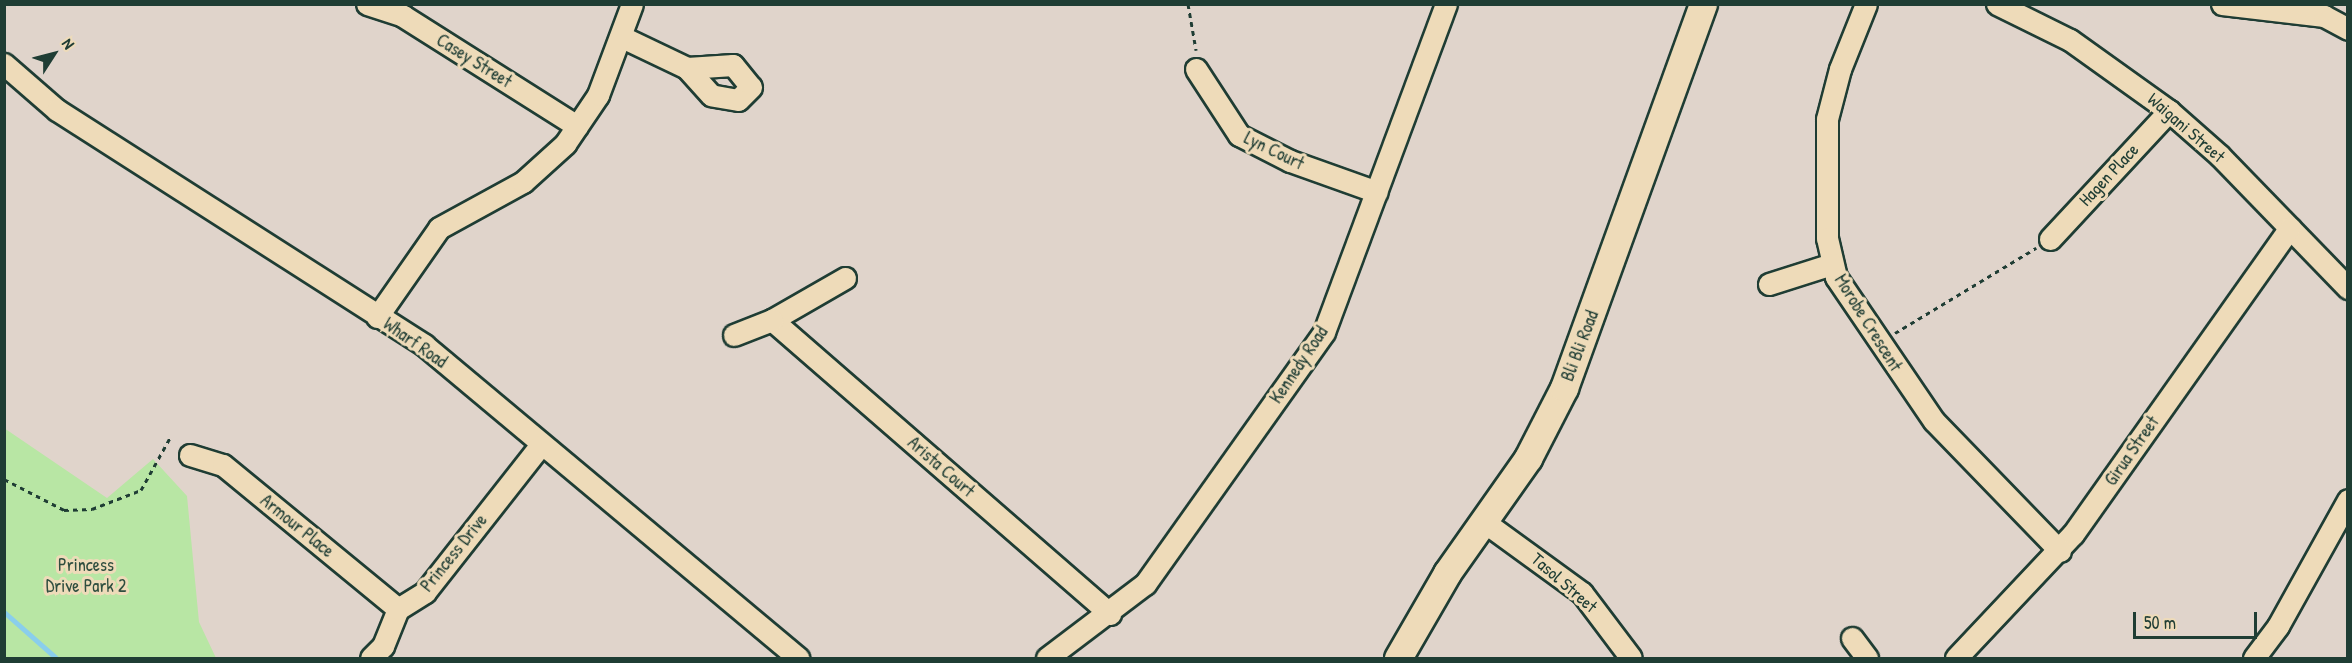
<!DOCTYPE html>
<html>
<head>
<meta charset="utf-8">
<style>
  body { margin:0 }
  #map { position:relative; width:2352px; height:663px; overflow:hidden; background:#e0d4cb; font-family:"Patrick Hand",sans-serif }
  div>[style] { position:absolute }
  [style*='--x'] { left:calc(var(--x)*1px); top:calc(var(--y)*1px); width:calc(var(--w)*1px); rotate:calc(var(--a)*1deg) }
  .green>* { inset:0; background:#b8e6a4 }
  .stream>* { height:5px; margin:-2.5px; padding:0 2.5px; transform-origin:2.5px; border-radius:2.5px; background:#8aceec }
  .path>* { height:3px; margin-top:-1.5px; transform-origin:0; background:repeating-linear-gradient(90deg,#1f3d34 0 4.5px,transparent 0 9px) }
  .roads { filter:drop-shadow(2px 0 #1f3d34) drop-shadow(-2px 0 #1f3d34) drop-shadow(0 2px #1f3d34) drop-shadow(0 -2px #1f3d34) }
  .minor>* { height:21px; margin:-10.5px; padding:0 10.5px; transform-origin:10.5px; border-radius:10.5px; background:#eedbb9 }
  .major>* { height:27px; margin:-13.5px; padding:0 13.5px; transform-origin:13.5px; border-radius:13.5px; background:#eedbb9 }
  span { translate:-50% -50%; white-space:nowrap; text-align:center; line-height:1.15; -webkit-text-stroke:6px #eedbb9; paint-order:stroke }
  .street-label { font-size:18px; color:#1f3d34 }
  .park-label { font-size:18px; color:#2e4e3f }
  .frame { position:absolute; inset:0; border:6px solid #1f3d34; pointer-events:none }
  .north { position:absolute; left:24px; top:24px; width:60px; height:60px; -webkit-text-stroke:4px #eedbb9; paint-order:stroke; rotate:54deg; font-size:16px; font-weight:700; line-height:24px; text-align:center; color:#1f3d34 }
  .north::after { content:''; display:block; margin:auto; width:21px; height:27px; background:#1f3d34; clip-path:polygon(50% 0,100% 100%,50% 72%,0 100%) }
  .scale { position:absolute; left:2133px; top:612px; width:124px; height:27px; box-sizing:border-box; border:3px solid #1f3d34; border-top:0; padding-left:8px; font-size:18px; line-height:21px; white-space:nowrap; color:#1f3d34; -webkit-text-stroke:4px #eedbb9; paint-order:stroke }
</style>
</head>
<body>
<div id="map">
  <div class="green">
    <div style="clip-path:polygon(4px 428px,107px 498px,153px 459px,187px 496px,199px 622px,216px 658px,5px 658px)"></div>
  </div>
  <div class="stream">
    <div style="--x:4;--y:612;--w:69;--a:41.5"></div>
  </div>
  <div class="path">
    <div style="--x:1188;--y:4;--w:47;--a:80.1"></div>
    <div style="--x:1895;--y:333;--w:165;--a:-31.1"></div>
    <div style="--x:4;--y:479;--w:68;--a:27.3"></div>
    <div style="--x:64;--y:510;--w:28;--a:-2"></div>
    <div style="--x:92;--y:509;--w:53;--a:-21.2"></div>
    <div style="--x:141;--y:490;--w:62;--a:-60.9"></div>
  </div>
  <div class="roads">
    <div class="minor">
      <div style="--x:367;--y:4;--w:38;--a:18"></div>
      <div style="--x:403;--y:16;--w:206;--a:32.3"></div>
      <div style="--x:1866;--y:4;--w:70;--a:111.8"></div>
      <div style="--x:1840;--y:69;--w:52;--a:104.6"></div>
      <div style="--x:1827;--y:119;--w:119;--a:90"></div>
      <div style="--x:1827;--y:238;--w:40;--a:77"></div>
      <div style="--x:1836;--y:277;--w:174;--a:55.8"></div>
      <div style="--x:1934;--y:421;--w:181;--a:45.9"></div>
      <div style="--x:1997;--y:4;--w:81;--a:26.3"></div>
      <div style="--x:2070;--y:40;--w:122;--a:35.6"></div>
      <div style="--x:2169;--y:111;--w:68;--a:41.4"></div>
      <div style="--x:2220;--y:156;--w:184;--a:45.9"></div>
      <div style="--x:2222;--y:4;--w:103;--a:6.7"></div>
      <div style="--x:2324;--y:16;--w:27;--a:28"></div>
      <div style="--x:622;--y:37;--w:72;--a:25.5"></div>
      <div style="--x:687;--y:68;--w:46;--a:-3.7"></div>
      <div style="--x:733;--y:65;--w:28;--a:51"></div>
      <div style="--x:751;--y:87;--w:18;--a:135"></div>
      <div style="--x:738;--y:100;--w:27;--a:-170"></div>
      <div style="--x:711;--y:95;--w:36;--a:-132"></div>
      <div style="--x:4;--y:64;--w:70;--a:41"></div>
      <div style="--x:57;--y:110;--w:436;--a:32.6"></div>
      <div style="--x:424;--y:345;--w:488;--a:39.9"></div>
      <div style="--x:1196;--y:69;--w:79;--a:56.9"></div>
      <div style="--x:1239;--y:135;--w:57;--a:27"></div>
      <div style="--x:1290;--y:161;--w:92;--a:19.6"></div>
      <div style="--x:2050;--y:239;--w:175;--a:-47.1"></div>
      <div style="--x:845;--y:278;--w:84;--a:150.1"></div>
      <div style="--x:772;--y:320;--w:448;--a:41"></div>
      <div style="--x:1769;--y:284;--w:66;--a:-17.6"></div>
      <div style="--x:377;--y:317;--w:108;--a:-55.1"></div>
      <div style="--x:439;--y:228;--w:96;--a:-28.7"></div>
      <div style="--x:523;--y:182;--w:57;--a:-42.1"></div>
      <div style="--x:565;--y:144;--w:59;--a:-56"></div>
      <div style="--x:598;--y:95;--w:97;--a:-69.5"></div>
      <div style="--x:734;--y:335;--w:41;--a:-21.5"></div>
      <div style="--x:190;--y:455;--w:34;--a:17"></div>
      <div style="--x:223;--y:465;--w:227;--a:39.4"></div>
      <div style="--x:1483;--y:521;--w:122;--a:36"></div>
      <div style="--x:1582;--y:593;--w:81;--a:53"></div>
      <div style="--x:1852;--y:638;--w:25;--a:53"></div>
      <div style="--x:371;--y:658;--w:17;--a:-45"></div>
      <div style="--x:383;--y:646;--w:40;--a:-68"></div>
      <div style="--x:398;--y:609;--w:32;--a:-32"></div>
      <div style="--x:425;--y:592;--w:186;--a:-51.8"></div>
      <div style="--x:1047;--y:658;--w:123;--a:-37.1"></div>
      <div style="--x:1145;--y:584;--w:309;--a:-54.6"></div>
      <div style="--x:1324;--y:332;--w:350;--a:-69.6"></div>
      <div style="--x:1956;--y:658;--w:170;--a:-46.7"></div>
      <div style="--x:2073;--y:534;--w:375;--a:-54.7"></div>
      <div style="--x:2254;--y:658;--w:40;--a:-53"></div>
      <div style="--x:2278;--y:626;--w:144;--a:-60.9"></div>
    </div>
    <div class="major">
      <div style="--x:1398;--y:658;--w:98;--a:-60"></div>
      <div style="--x:1447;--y:573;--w:141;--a:-54.8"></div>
      <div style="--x:1528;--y:458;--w:79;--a:-62.8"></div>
      <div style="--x:1564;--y:388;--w:408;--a:-70.1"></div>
    </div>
  </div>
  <div class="street-label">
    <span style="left:474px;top:61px;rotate:32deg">Casey Street</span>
    <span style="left:2186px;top:128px;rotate:41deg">Waigani Street</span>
    <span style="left:1274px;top:151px;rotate:26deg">Lyn Court</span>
    <span style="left:2109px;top:175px;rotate:-47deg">Hagen Place</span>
    <span style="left:1868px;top:323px;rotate:58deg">Morobe Crescent</span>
    <span style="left:415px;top:343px;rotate:35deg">Wharf Road</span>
    <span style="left:1580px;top:346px;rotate:-69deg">Bli Bli Road</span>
    <span style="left:1299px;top:365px;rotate:-56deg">Kennedy Road</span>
    <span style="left:2132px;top:451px;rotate:-55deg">Girua Street</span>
    <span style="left:941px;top:467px;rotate:41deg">Arista Court</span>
    <span style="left:297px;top:526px;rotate:39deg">Armour Place</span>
    <span style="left:454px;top:553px;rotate:-51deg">Princess Drive</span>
    <span style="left:1564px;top:583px;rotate:41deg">Tasol Street</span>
  </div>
  <div class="park-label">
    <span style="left:86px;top:576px">Princess<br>Drive Park 2</span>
  </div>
  <div class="frame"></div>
  <div class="north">N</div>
  <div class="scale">50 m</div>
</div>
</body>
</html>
